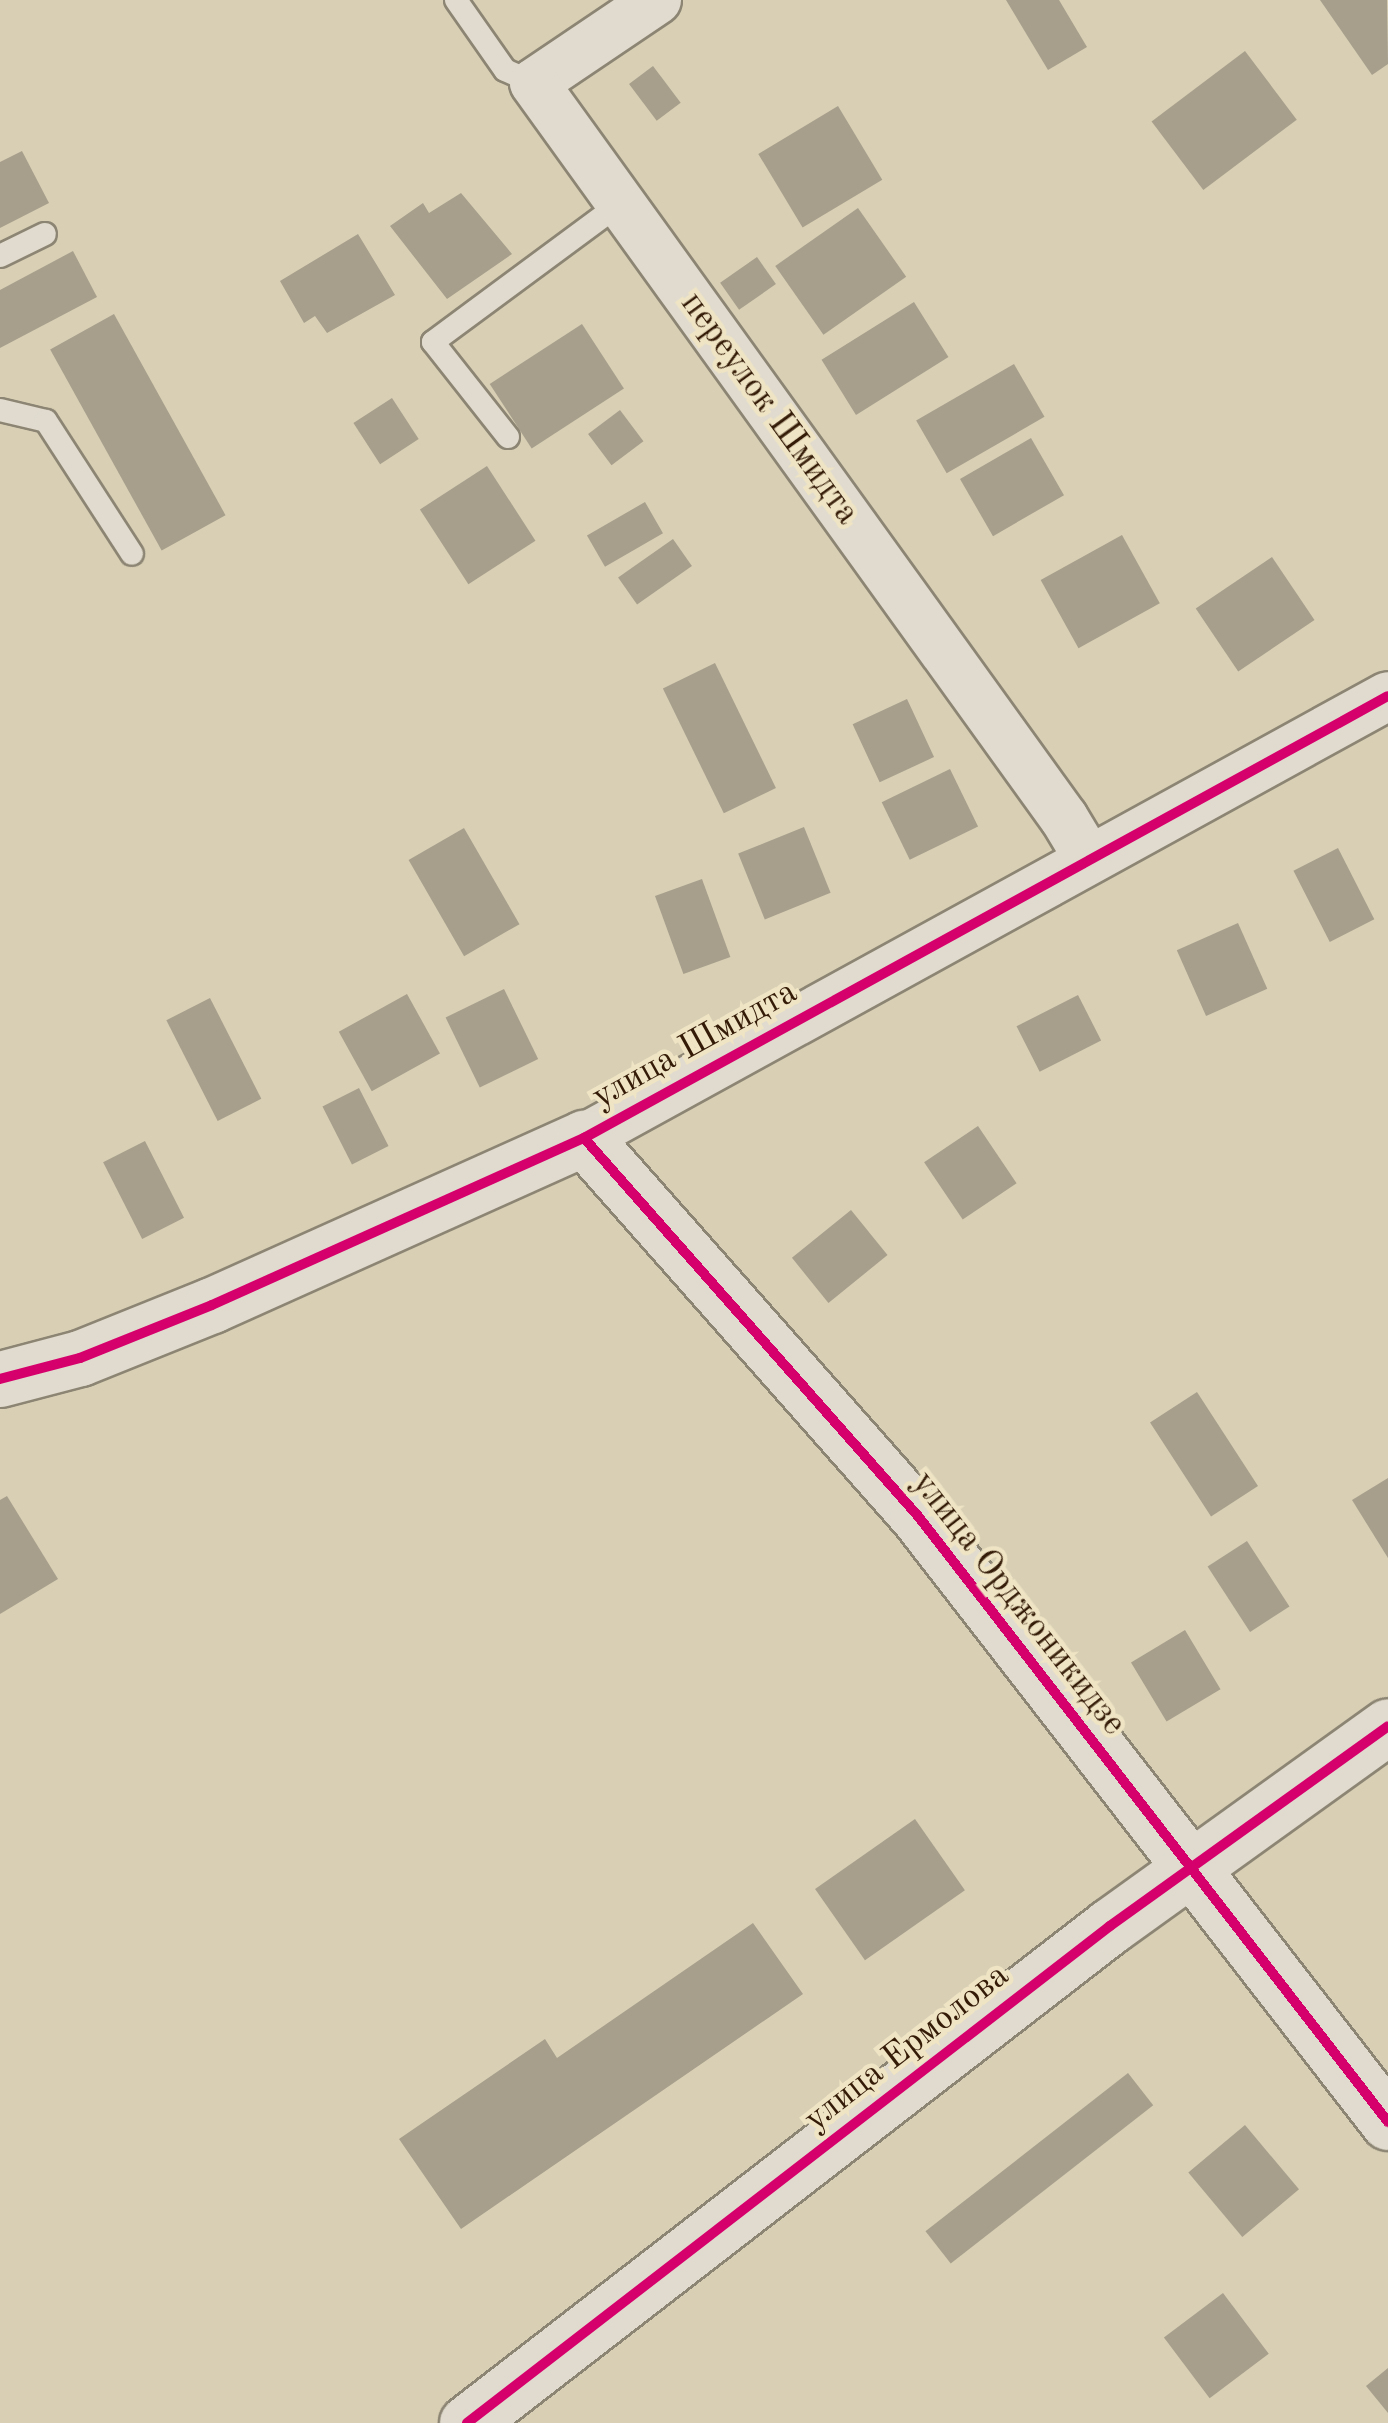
<!DOCTYPE html>
<html>
<head>
<meta charset="utf-8">
<style>
  body { margin:0 }
  #map { position:relative; width:1388px; height:2423px; overflow:hidden; background:#d8cfb4; font-family:"Old Standard TT",serif }
  div>[style] { position:absolute }
  [style*='--x'] { left:calc(var(--x)*1px); top:calc(var(--y)*1px); width:calc(var(--w)*1px); rotate:calc(var(--a)*1deg) }
  .building>* { inset:0; background:#a79f8c; transform-origin:0 0 }
  .roads { filter:drop-shadow(2px 0 #8d8574) drop-shadow(-2px 0 #8d8574) drop-shadow(0 2px #8d8574) drop-shadow(0 -2px #8d8574) }
  .lane>* { height:22px; margin:-11px; padding:0 11px; transform-origin:11px; border-radius:11px; background:#e0dbce }
  .street>* { height:48px; margin:-24px; padding:0 24px; transform-origin:24px; border-radius:24px; background:#e0dbce }
  .secondary>* { height:55px; margin:-27.5px; padding:0 27.5px; transform-origin:27.5px; border-radius:27.5px; background:#e0dbce }
  .cycleway>* { height:10px; margin:-5px; padding:0 5px; transform-origin:5px; border-radius:5px; background:#d6006c }
  span { translate:-50% -50%; white-space:nowrap; text-align:center; line-height:1.15; -webkit-text-stroke:9px #efe4c4; paint-order:stroke }
  .street-label { font-size:35px; color:#341b07 }
</style>
</head>
<body>
<div id="map">
  <div class="building">
    <div style="clip-path:polygon(1006px 0,1059px 0,1087px 47px,1048px 70px)"></div>
    <div style="clip-path:polygon(1320px 0,1387px 0,1388px 64px,1372px 75px)"></div>
    <div style="left:1245px;top:51px;width:86px;height:117px;rotate:53deg"></div>
    <div style="left:653px;top:66px;width:46px;height:30px;rotate:53deg"></div>
    <div style="left:838px;top:106px;width:86px;height:93px;rotate:59deg"></div>
    <div style="clip-path:polygon(22px 151px,49px 203px,0 228px,0 162px)"></div>
    <div style="clip-path:polygon(461px 193px,512px 254px,447px 299px,390px 226px,423px 203px,429px 213px)"></div>
    <div style="left:858px;top:208px;width:84px;height:101px;rotate:55deg"></div>
    <div style="clip-path:polygon(358px 234px,395px 295px,327px 333px,315px 316px,304px 323px,280px 281px)"></div>
    <div style="clip-path:polygon(73px 251px,97px 297px,0 348px,0 290px)"></div>
    <div style="left:757px;top:257px;width:33px;height:45px;rotate:55deg"></div>
    <div style="left:914px;top:302px;width:65px;height:109px;rotate:58deg"></div>
    <div style="left:114px;top:314px;width:230px;height:73px;rotate:61deg"></div>
    <div style="left:582px;top:324px;width:77px;height:110px;rotate:57deg"></div>
    <div style="left:1014px;top:364px;width:61px;height:113px;rotate:60deg"></div>
    <div style="left:392px;top:398px;width:49px;height:46px;rotate:57deg"></div>
    <div style="left:620px;top:410px;width:39px;height:40px;rotate:53deg"></div>
    <div style="left:1031px;top:438px;width:66px;height:82px;rotate:60deg"></div>
    <div style="left:487px;top:466px;width:89px;height:80px;rotate:57deg"></div>
    <div style="left:645px;top:502px;width:36px;height:67px;rotate:60deg"></div>
    <div style="left:1122px;top:535px;width:78px;height:93px;rotate:61deg"></div>
    <div style="left:673px;top:539px;width:33px;height:67px;rotate:55deg"></div>
    <div style="left:1272px;top:557px;width:76px;height:92px;rotate:56deg"></div>
    <div style="left:715px;top:663px;width:139px;height:58px;rotate:64deg"></div>
    <div style="left:907px;top:699px;width:64px;height:60px;rotate:65deg"></div>
    <div style="left:950px;top:769px;width:64px;height:76px;rotate:64deg"></div>
    <div style="left:804px;top:827px;width:71px;height:71px;rotate:68deg"></div>
    <div style="left:464px;top:828px;width:111px;height:64px;rotate:60deg"></div>
    <div style="left:1338px;top:848px;width:80px;height:50px;rotate:63deg"></div>
    <div style="left:702px;top:879px;width:83px;height:50px;rotate:70deg"></div>
    <div style="left:1238px;top:923px;width:72px;height:67px;rotate:66deg"></div>
    <div style="left:504px;top:989px;width:78px;height:65px;rotate:64deg"></div>
    <div style="left:407px;top:994px;width:68px;height:78px;rotate:61deg"></div>
    <div style="left:1078px;top:995px;width:51px;height:69px;rotate:63deg"></div>
    <div style="left:210px;top:998px;width:113px;height:49px;rotate:63deg"></div>
    <div style="left:359px;top:1088px;width:65px;height:41px;rotate:63deg"></div>
    <div style="left:978px;top:1126px;width:69px;height:65px;rotate:56deg"></div>
    <div style="left:145px;top:1141px;width:86px;height:47px;rotate:63deg"></div>
    <div style="left:851px;top:1210px;width:58px;height:76px;rotate:51deg"></div>
    <div style="left:1197px;top:1392px;width:112px;height:56px;rotate:57deg"></div>
    <div style="clip-path:polygon(1388px 1478px,1388px 1558px,1352px 1500px)"></div>
    <div style="clip-path:polygon(7px 1496px,58px 1579px,0 1614px,0 1500px)"></div>
    <div style="left:1247px;top:1541px;width:78px;height:47px;rotate:57deg"></div>
    <div style="left:1185px;top:1630px;width:69px;height:63px;rotate:59deg"></div>
    <div style="left:915px;top:1819px;width:87px;height:122px;rotate:55deg"></div>
    <div style="clip-path:polygon(753px 1923px,803px 1994px,461px 2229px,399px 2139px,545px 2039px,557px 2058px)"></div>
    <div style="left:1128px;top:2073px;width:41px;height:257px;rotate:52deg"></div>
    <div style="left:1245px;top:2125px;width:84px;height:74px;rotate:50deg"></div>
    <div style="left:1223px;top:2293px;width:76px;height:74px;rotate:53deg"></div>
    <div style="clip-path:polygon(1388px 2368px,1388px 2413px,1366px 2386px)"></div>
  </div>
  <div class="roads">
    <div class="lane">
      <div style="--x:456;--y:0;--w:85;--a:55"></div>
      <div style="--x:505;--y:70;--w:32;--a:24"></div>
      <div style="--x:0;--y:256;--w:50;--a:-26.1"></div>
      <div style="--x:0;--y:410;--w:47;--a:13.4"></div>
      <div style="--x:46;--y:421;--w:158;--a:57.1"></div>
      <div style="--x:508;--y:437;--w:121;--a:-128.3"></div>
      <div style="--x:433;--y:342;--w:234;--a:-36.5"></div>
    </div>
    <div class="street">
      <div style="--x:657;--y:0;--w:148;--a:146"></div>
      <div style="--x:534;--y:83;--w:906;--a:54.21"></div>
      <div style="--x:1064;--y:818;--w:47;--a:59"></div>
      <div style="--x:584;--y:1138;--w:917;--a:-28.8"></div>
    </div>
    <div class="secondary">
      <div style="--x:0;--y:1379;--w:83;--a:-14.7"></div>
      <div style="--x:80;--y:1358;--w:142;--a:-21.9"></div>
      <div style="--x:212;--y:1305;--w:408;--a:-24.2"></div>
      <div style="--x:584;--y:1138;--w:504;--a:48.54"></div>
      <div style="--x:918;--y:1516;--w:767;--a:52.2"></div>
      <div style="--x:467;--y:2423;--w:813;--a:-37.7"></div>
      <div style="--x:1110;--y:1926;--w:342;--a:-35.7"></div>
    </div>
  </div>
  <div class="cycleway">
    <div style="--x:584;--y:1138;--w:504;--a:48.54"></div>
    <div style="--x:918;--y:1516;--w:767;--a:52.2"></div>
    <div style="--x:0;--y:1379;--w:83;--a:-14.7"></div>
    <div style="--x:80;--y:1358;--w:142;--a:-21.9"></div>
    <div style="--x:212;--y:1305;--w:408;--a:-24.2"></div>
    <div style="--x:584;--y:1138;--w:917;--a:-28.8"></div>
    <div style="--x:467;--y:2423;--w:813;--a:-37.7"></div>
    <div style="--x:1110;--y:1926;--w:342;--a:-35.7"></div>
  </div>
  <div class="street-label">
    <span style="left:769px;top:409px;rotate:54deg">переулок Шмидта</span>
    <span style="left:695px;top:1045px;rotate:-29deg">улица Шмидта</span>
    <span style="left:1018px;top:1604px;rotate:52deg">улица Орджоникидзе</span>
    <span style="left:907px;top:2048px;rotate:-38deg">улица Ермолова</span>
  </div>
</div>
</body>
</html>
